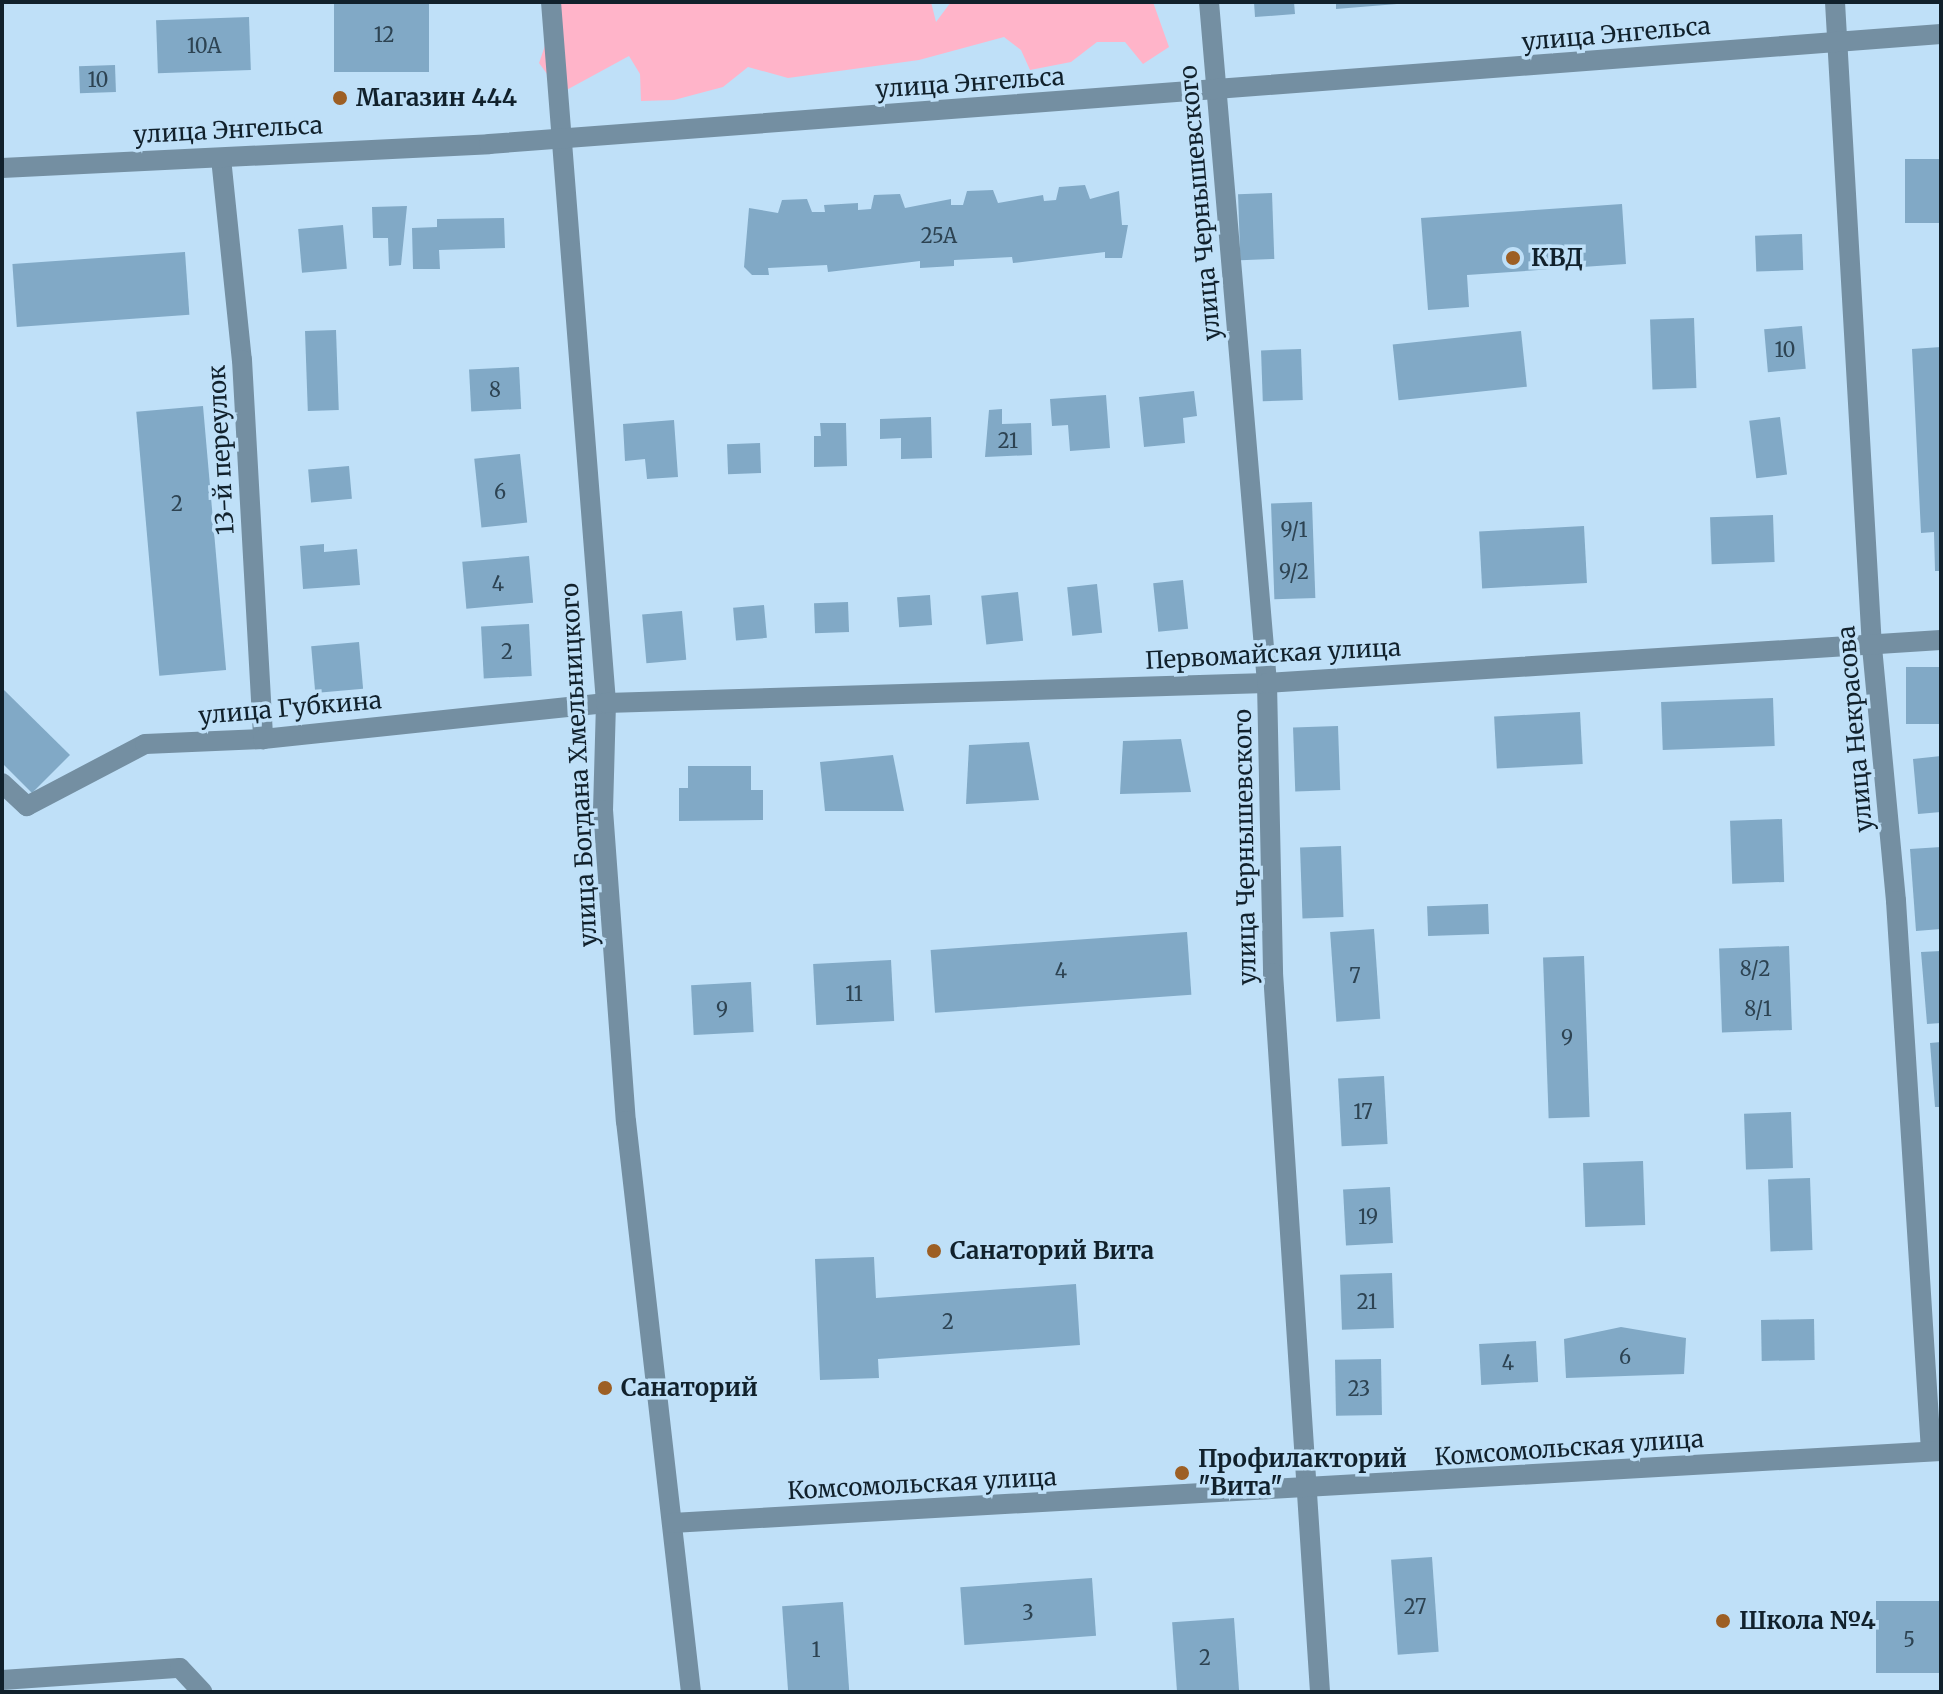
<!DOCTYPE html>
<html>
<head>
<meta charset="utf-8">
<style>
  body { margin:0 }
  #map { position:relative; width:1943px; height:1694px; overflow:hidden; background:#bfe0f8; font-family:Merriweather,serif }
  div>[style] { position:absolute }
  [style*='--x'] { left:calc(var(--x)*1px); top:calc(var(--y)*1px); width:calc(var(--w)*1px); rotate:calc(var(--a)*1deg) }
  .green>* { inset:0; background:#ffb4c9 }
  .building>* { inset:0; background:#81a9c6; transform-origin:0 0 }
  .minor>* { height:20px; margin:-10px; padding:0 10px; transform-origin:10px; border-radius:10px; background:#748fa2 }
  .dots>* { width:22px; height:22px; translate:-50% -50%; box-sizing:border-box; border:4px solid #bfe0f8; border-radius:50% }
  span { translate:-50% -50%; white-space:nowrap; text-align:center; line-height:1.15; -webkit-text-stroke:7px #bfe0f8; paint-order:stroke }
  .number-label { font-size:20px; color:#2d4352 }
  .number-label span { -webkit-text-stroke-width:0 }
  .street-label { font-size:24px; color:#11212c }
  .poi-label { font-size:24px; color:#11212c; font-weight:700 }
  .left { translate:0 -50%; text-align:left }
  .frame { position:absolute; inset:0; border:4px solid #11212c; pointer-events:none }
</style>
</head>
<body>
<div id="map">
  <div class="green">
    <div style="clip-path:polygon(560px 2px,931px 2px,936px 22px,951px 2px,1153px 2px,1169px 47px,1143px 64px,1125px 42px,1097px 42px,1071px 62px,1030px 70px,1021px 50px,1004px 37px,919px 60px,788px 78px,748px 67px,723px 87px,674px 100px,641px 101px,640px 74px,629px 56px,561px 93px,539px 63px)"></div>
  </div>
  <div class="building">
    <div style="left:334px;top:2px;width:95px;height:70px"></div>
    <div style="clip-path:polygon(1254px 2px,1294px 2px,1295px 14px,1255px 17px)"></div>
    <div style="clip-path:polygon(1336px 2px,1397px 2px,1397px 4px,1336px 9px)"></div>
    <div style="left:249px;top:17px;width:53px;height:93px;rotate:88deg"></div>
    <div style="left:115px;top:65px;width:27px;height:36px;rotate:88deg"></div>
    <div style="left:1941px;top:159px;width:64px;height:36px;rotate:90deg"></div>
    <div style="clip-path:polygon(1085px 185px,1090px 199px,1119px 191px,1122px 225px,1128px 225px,1122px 258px,1105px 258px,1105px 252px,1013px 263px,1012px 257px,954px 260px,954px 266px,920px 268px,920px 261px,828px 272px,827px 265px,768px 268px,769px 275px,752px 275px,744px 267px,749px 208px,778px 213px,782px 200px,807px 199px,812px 212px,825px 212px,824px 205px,858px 203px,858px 210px,871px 209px,874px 195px,900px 194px,905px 208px,951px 199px,951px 205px,963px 205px,967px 191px,993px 190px,998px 203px,1043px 195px,1044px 201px,1056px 200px,1059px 187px)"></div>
    <div style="left:1272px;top:193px;width:66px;height:34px;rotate:88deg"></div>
    <div style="clip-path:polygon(1622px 204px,1626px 264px,1467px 275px,1469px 307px,1428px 310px,1421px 218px)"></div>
    <div style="clip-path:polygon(407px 206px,401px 265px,389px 266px,388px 238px,373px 238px,372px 207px)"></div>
    <div style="clip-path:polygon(504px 218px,505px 248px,439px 250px,440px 269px,413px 269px,412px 228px,437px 227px,437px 219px)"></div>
    <div style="left:343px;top:225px;width:44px;height:45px;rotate:85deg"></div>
    <div style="left:1802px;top:234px;width:36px;height:47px;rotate:88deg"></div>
    <div style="left:185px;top:252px;width:63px;height:173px;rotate:86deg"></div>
    <div style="left:1694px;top:318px;width:70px;height:44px;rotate:88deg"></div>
    <div style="left:1802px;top:326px;width:43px;height:38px;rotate:85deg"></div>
    <div style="left:336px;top:330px;width:80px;height:31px;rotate:88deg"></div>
    <div style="left:1521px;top:331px;width:56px;height:129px;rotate:84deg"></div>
    <div style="clip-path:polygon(1941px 347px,1941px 571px,1935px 571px,1934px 532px,1921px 533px,1912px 349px)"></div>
    <div style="left:1301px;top:349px;width:51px;height:40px;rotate:88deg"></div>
    <div style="left:519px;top:367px;width:42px;height:50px;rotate:87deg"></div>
    <div style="clip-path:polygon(1194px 391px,1197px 416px,1183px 418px,1185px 443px,1144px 447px,1139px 397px)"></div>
    <div style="clip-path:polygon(1106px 395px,1110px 448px,1070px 451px,1068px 425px,1052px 426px,1050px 399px)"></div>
    <div style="left:203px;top:406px;width:265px;height:67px;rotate:85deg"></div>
    <div style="clip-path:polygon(1002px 409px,1002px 424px,1031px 423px,1032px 455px,985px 457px,989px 410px)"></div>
    <div style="clip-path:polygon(931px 417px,932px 458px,901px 459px,901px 438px,880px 439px,880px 419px)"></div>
    <div style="left:1780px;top:417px;width:58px;height:31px;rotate:83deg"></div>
    <div style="clip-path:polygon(674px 420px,678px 477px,647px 479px,645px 459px,625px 461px,623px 424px)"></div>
    <div style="clip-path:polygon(820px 423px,846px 423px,847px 466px,814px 467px,814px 436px,821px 436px)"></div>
    <div style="left:760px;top:443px;width:30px;height:33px;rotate:88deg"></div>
    <div style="left:520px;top:454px;width:69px;height:46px;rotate:84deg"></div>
    <div style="left:349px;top:466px;width:33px;height:41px;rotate:85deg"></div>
    <div style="left:1312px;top:502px;width:96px;height:41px;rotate:88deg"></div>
    <div style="left:1773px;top:515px;width:47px;height:63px;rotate:88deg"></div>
    <div style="left:1584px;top:526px;width:57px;height:105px;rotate:87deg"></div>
    <div style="clip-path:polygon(324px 544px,324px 552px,357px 549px,360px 585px,303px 589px,300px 546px)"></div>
    <div style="left:529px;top:556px;width:47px;height:67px;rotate:85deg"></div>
    <div style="left:1183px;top:580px;width:49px;height:30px;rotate:84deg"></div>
    <div style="left:1097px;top:584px;width:49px;height:30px;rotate:84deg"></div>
    <div style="left:1018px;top:592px;width:49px;height:37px;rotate:84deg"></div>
    <div style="left:930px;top:595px;width:30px;height:33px;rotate:86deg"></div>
    <div style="left:848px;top:602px;width:30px;height:34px;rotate:88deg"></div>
    <div style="left:764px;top:605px;width:33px;height:31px;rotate:85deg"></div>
    <div style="left:682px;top:611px;width:49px;height:40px;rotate:85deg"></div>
    <div style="left:529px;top:624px;width:52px;height:48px;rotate:87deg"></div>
    <div style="left:359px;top:642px;width:47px;height:48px;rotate:85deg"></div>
    <div style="left:1941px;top:667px;width:57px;height:35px;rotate:90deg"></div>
    <div style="clip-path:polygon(2px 688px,70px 755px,32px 793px,2px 763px)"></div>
    <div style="left:1773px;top:698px;width:48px;height:112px;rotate:88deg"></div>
    <div style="left:1580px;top:712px;width:52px;height:86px;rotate:87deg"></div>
    <div style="left:1338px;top:726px;width:64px;height:45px;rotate:88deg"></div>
    <div style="clip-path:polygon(1181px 739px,1191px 792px,1120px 794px,1123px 741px)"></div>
    <div style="clip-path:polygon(1029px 742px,1039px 800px,966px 804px,969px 745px)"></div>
    <div style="clip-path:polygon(893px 755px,904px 811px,825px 811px,820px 762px)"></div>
    <div style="clip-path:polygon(1941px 756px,1941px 812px,1918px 814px,1913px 759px)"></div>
    <div style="clip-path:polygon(688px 766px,751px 766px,751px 790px,763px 790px,763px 820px,679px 821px,679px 788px,688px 788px)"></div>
    <div style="left:1782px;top:819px;width:63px;height:52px;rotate:88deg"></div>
    <div style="left:1341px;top:846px;width:71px;height:41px;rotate:88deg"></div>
    <div style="clip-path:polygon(1941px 847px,1941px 929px,1916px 931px,1910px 849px)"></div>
    <div style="left:1488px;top:904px;width:30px;height:61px;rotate:88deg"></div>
    <div style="left:1374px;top:929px;width:90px;height:44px;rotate:86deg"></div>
    <div style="left:1187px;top:932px;width:63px;height:257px;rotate:86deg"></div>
    <div style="left:1789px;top:946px;width:84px;height:70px;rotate:88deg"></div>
    <div style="clip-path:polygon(1941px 951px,1941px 1023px,1927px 1024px,1921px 952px)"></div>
    <div style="left:1584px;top:956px;width:161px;height:41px;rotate:88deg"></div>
    <div style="left:891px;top:960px;width:61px;height:78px;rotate:87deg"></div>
    <div style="left:751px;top:982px;width:50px;height:60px;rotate:87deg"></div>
    <div style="clip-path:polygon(1941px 1042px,1941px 1107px,1935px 1107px,1930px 1043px)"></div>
    <div style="left:1384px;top:1076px;width:68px;height:46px;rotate:87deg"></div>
    <div style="left:1791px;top:1112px;width:56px;height:47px;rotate:88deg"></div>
    <div style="left:1643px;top:1161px;width:64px;height:60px;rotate:88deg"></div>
    <div style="left:1810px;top:1178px;width:72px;height:42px;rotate:88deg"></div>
    <div style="left:1390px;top:1187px;width:56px;height:47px;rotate:87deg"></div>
    <div style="clip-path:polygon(874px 1257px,876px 1298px,1076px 1284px,1080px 1345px,878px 1359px,879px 1378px,820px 1380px,815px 1259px)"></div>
    <div style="left:1392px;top:1273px;width:55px;height:52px;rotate:88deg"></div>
    <div style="left:1814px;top:1319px;width:41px;height:53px;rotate:89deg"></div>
    <div style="clip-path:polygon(1621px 1327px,1686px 1338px,1684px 1374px,1566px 1378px,1564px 1339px)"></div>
    <div style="left:1536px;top:1341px;width:41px;height:57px;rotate:87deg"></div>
    <div style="left:1381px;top:1359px;width:56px;height:46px;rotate:89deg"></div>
    <div style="left:1432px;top:1557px;width:95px;height:41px;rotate:86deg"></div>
    <div style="left:1092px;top:1578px;width:58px;height:132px;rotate:86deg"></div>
    <div style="left:1941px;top:1601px;width:72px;height:65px;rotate:90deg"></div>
    <div style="left:843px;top:1602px;width:90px;height:61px;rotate:86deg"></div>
    <div style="left:1234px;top:1618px;width:74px;height:62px;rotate:86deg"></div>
  </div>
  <div class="minor">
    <div style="--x:551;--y:2;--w:703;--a:85.51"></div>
    <div style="--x:606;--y:703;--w:107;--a:91.6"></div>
    <div style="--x:603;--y:810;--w:312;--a:85.8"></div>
    <div style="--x:626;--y:1121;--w:575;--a:83.51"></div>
    <div style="--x:1209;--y:2;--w:683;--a:85.13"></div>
    <div style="--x:1267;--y:683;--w:290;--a:88.8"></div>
    <div style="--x:1273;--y:973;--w:721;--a:86.26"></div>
    <div style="--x:1835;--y:2;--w:646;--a:86.72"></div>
    <div style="--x:1872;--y:647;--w:255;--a:84.6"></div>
    <div style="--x:1896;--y:901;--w:551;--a:86.36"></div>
    <div style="--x:221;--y:158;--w:203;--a:84.1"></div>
    <div style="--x:242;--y:360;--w:380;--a:86.8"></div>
    <div style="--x:2;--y:168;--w:488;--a:-2.8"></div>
    <div style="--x:489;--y:144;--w:1456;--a:-4.33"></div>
    <div style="--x:2;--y:783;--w:34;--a:43"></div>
    <div style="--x:27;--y:806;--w:133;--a:-27.7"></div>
    <div style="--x:145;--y:744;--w:118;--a:-2.4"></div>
    <div style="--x:263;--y:739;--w:345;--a:-6"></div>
    <div style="--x:606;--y:703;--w:661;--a:-1.73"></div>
    <div style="--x:1267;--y:683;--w:675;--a:-3.65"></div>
    <div style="--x:672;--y:1523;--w:1271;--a:-3.25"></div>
    <div style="--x:2;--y:1680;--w:178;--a:-3.9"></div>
    <div style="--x:180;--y:1668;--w:33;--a:47"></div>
  </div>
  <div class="dots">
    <div style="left:340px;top:98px;background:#9d5f24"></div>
    <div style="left:1513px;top:258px;background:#9d5f24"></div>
    <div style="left:934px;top:1251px;background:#9d5f24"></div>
    <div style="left:605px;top:1388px;background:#9d5f24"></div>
    <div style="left:1182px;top:1473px;background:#9d5f24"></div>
    <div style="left:1723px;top:1621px;background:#9d5f24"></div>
  </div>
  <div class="number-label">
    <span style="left:384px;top:34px">12</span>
    <span style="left:204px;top:45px">10А</span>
    <span style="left:98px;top:79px">10</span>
    <span style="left:939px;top:235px">25А</span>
    <span style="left:1785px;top:349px">10</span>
    <span style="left:495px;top:389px">8</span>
    <span style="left:1008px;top:440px">21</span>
    <span style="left:500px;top:491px">6</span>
    <span style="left:177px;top:503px">2</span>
    <span style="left:1294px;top:529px">9/1</span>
    <span style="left:1294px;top:571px">9/2</span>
    <span style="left:498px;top:583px">4</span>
    <span style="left:507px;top:651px">2</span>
    <span style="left:1755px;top:968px">8/2</span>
    <span style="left:1061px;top:970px">4</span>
    <span style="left:1355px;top:975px">7</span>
    <span style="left:854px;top:993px">11</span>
    <span style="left:1758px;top:1008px">8/1</span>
    <span style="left:722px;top:1009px">9</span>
    <span style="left:1567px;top:1037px">9</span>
    <span style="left:1363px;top:1111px">17</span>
    <span style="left:1368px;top:1216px">19</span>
    <span style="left:1367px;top:1301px">21</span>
    <span style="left:948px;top:1321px">2</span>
    <span style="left:1625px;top:1356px">6</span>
    <span style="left:1508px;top:1362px">4</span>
    <span style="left:1359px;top:1388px">23</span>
    <span style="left:1415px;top:1606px">27</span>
    <span style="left:1028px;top:1612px">3</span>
    <span style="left:1909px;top:1639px">5</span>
    <span style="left:816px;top:1649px">1</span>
    <span style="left:1205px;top:1657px">2</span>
  </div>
  <div class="street-label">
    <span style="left:1616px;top:34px;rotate:-5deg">улица Энгельса</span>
    <span style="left:970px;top:83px;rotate:-4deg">улица Энгельса</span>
    <span style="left:228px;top:130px;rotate:-3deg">улица Энгельса</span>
    <span style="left:1200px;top:203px;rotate:-95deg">улица Чернышевского</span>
    <span style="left:221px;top:450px;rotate:-93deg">13-й переулок</span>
    <span style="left:1273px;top:654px;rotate:-3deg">Первомайская улица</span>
    <span style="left:290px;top:708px;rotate:-5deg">улица Губкина</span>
    <span style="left:1855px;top:729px;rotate:-95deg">улица Некрасова</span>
    <span style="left:579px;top:765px;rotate:-93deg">улица Богдана Хмельницкого</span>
    <span style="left:1245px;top:847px;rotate:-91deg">улица Чернышевского</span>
    <span style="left:1569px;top:1448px;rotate:-4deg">Комсомольская улица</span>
    <span style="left:922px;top:1484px;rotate:-3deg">Комсомольская улица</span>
  </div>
  <div class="poi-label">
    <span class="left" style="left:356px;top:98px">Магазин 444</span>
    <span class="left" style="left:1531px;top:258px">КВД</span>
    <span class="left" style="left:950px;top:1251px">Санаторий Вита</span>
    <span class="left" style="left:621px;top:1388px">Санаторий</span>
    <span class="left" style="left:1198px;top:1473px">Профилакторий<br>"Вита"</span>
    <span class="left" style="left:1739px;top:1621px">Школа №4</span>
  </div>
  <div class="frame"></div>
</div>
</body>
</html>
